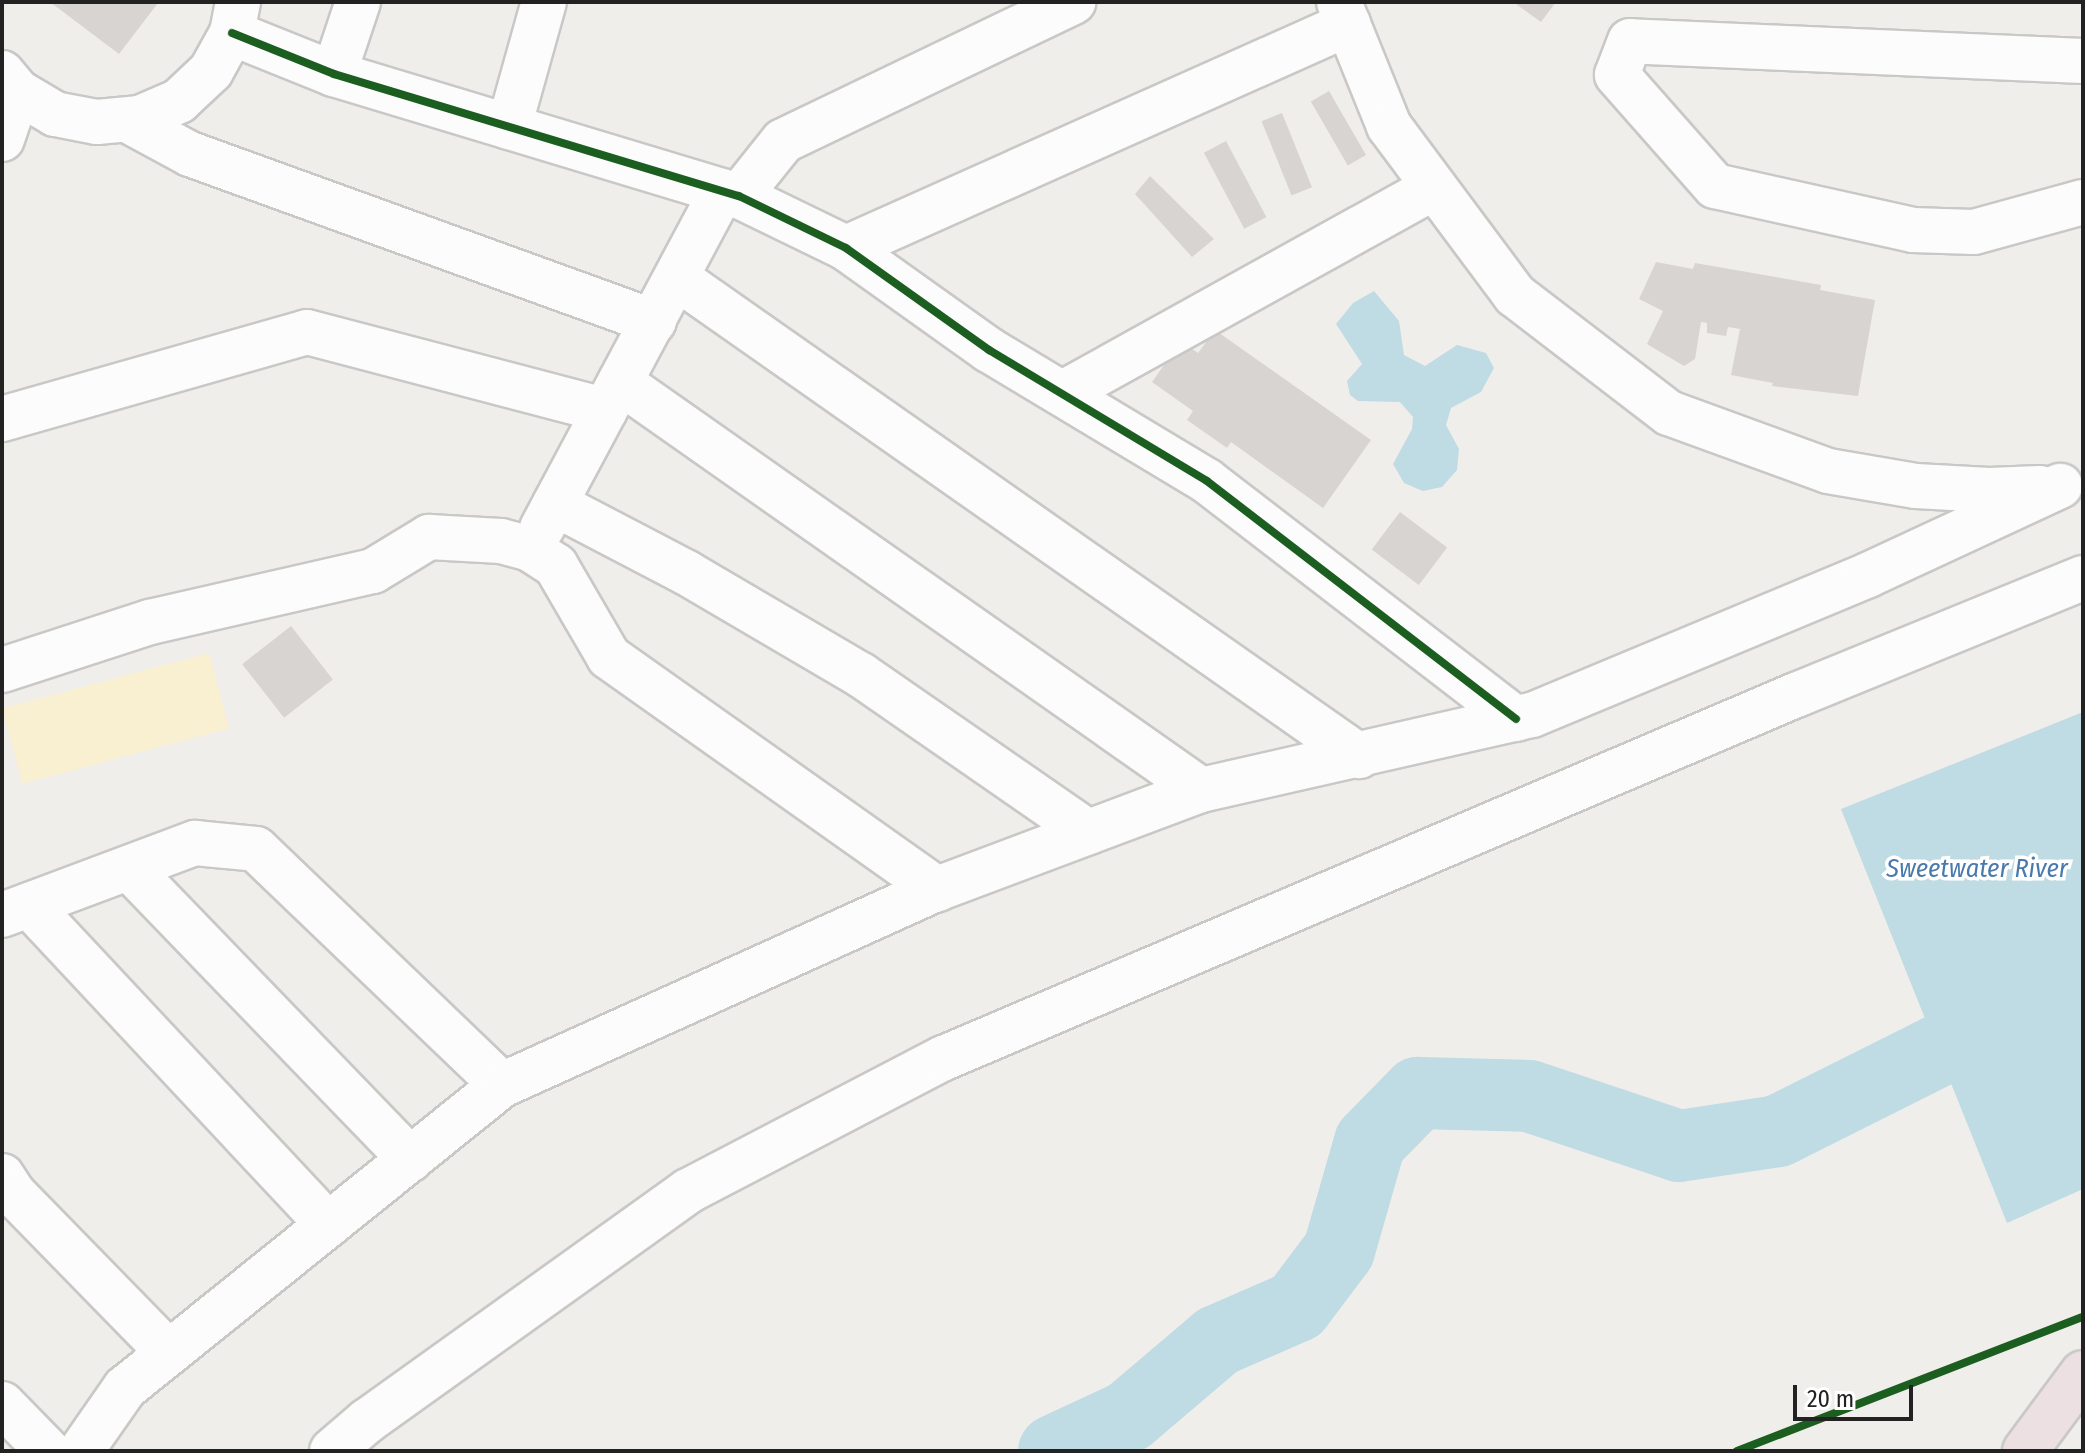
<!DOCTYPE html>
<html>
<head>
<meta charset="utf-8">
<style>
  body { margin:0 }
  #map { position:relative; width:2085px; height:1453px; overflow:hidden; background:#f0eeeb; font-family:"Fira Sans Condensed",sans-serif }
  div>[style] { position:absolute }
  [style*='--x'] { left:calc(var(--x)*1px); top:calc(var(--y)*1px); width:calc(var(--w)*1px); rotate:calc(var(--a)*1deg) }
  .sand>* { inset:0; background:#f8f0d0; transform-origin:0 0 }
  .water>* { inset:0; background:#bfdbe3 }
  .river>* { height:72px; margin:-36px; padding:0 36px; transform-origin:36px; border-radius:36px; background:#bfdbe3 }
  .building>* { inset:0; background:#d7d4d2; transform-origin:0 0 }
  .roads { filter:drop-shadow(2px 0 #c9c8c7) drop-shadow(-2px 0 #c9c8c7) drop-shadow(0 2px #c9c8c7) drop-shadow(0 -2px #c9c8c7) }
  .minor>* { height:44px; margin:-22px; padding:0 22px; transform-origin:22px; border-radius:22px; background:#fdfcfc }
  .highway>* { height:44px; margin:-22px; padding:0 22px; transform-origin:22px; border-radius:22px; background:#ece0e2 }
  .cycleway>* { height:8px; margin:-4px; padding:0 4px; transform-origin:4px; border-radius:4px; background:#1b5e20 }
  span { translate:-50% -50%; white-space:nowrap; text-align:center; line-height:1.15; -webkit-text-stroke:7px #fff; paint-order:stroke }
  .water-label { font-size:26px; color:#4a7aab; font-style:italic }
  .frame { position:absolute; inset:0; border:4px solid #222; pointer-events:none }
  .scale { position:absolute; left:1793px; top:1385px; width:120px; height:36px; box-sizing:border-box; border:4px solid #222; border-top:0; padding-left:10px; font-size:24px; line-height:28px; white-space:nowrap; color:#222; -webkit-text-stroke:6px #fff; paint-order:stroke }
</style>
</head>
<body>
<div id="map">
  <div class="sand">
    <div style="left:209px;top:653px;width:78px;height:214px;rotate:75deg"></div>
  </div>
  <div class="water">
    <div style="clip-path:polygon(1374px 291px,1399px 321px,1404px 355px,1425px 366px,1457px 345px,1486px 353px,1494px 368px,1481px 392px,1451px 408px,1446px 425px,1459px 449px,1457px 470px,1442px 487px,1423px 491px,1404px 483px,1393px 464px,1412px 429px,1413px 417px,1400px 402px,1358px 401px,1350px 395px,1347px 381px,1362px 364px,1336px 324px,1353px 303px)"></div>
    <div style="clip-path:polygon(2083px 712px,2083px 1189px,2007px 1223px,1841px 809px)"></div>
  </div>
  <div class="river">
    <div style="--x:1054;--y:1451;--w:83;--a:-25"></div>
    <div style="--x:1129;--y:1416;--w:116;--a:-40.4"></div>
    <div style="--x:1217;--y:1341;--w:87;--a:-23.6"></div>
    <div style="--x:1297;--y:1306;--w:70;--a:-53.1"></div>
    <div style="--x:1339;--y:1250;--w:112;--a:-74"></div>
    <div style="--x:1370;--y:1142;--w:69;--a:-45.6"></div>
    <div style="--x:1418;--y:1093;--w:111;--a:1.5"></div>
    <div style="--x:1529;--y:1096;--w:158;--a:18.4"></div>
    <div style="--x:1679;--y:1146;--w:100;--a:-8.6"></div>
    <div style="--x:1778;--y:1131;--w:179;--a:-26.6"></div>
    <div style="--x:1938;--y:1051;--w:166;--a:-28.9"></div>
  </div>
  <div class="building">
    <div style="clip-path:polygon(50px 2px,156px 2px,158px 3px,119px 54px)"></div>
    <div style="clip-path:polygon(1513px 2px,1556px 2px,1541px 22px)"></div>
    <div style="left:1329px;top:91px;width:74px;height:21px;rotate:60deg"></div>
    <div style="left:1282px;top:113px;width:80px;height:22px;rotate:68deg"></div>
    <div style="left:1226px;top:141px;width:86px;height:25px;rotate:62deg"></div>
    <div style="clip-path:polygon(1150px 176px,1214px 239px,1192px 257px,1135px 194px)"></div>
    <div style="clip-path:polygon(1656px 262px,1693px 269px,1695px 263px,1821px 285px,1820px 290px,1875px 300px,1858px 396px,1772px 386px,1773px 383px,1731px 375px,1740px 329px,1728px 327px,1726px 336px,1707px 333px,1707px 323px,1701px 322px,1695px 359px,1684px 366px,1647px 344px,1663px 311px,1639px 299px)"></div>
    <div style="clip-path:polygon(1215px 330px,1371px 440px,1323px 508px,1231px 442px,1227px 448px,1187px 420px,1193px 411px,1152px 382px,1181px 341px,1198px 353px)"></div>
    <div style="left:1400px;top:512px;width:59px;height:47px;rotate:37deg"></div>
    <div style="left:291px;top:626px;width:68px;height:62px;rotate:52deg"></div>
  </div>
  <div class="roads">
    <div class="minor">
      <div style="--x:1339;--y:2;--w:134;--a:68"></div>
      <div style="--x:1389;--y:126;--w:211;--a:53.3"></div>
      <div style="--x:1515;--y:295;--w:194;--a:37.5"></div>
      <div style="--x:1669;--y:413;--w:169;--a:20"></div>
      <div style="--x:1828;--y:471;--w:89;--a:9.7"></div>
      <div style="--x:1916;--y:486;--w:73;--a:3.1"></div>
      <div style="--x:1989;--y:490;--w:51;--a:-2.2"></div>
      <div style="--x:232;--y:33;--w:110;--a:21.9"></div>
      <div style="--x:334;--y:74;--w:423;--a:16.8"></div>
      <div style="--x:739;--y:196;--w:119;--a:25.9"></div>
      <div style="--x:846;--y:248;--w:176;--a:35.5"></div>
      <div style="--x:989;--y:350;--w:254;--a:31"></div>
      <div style="--x:1207;--y:481;--w:390;--a:37.6"></div>
      <div style="--x:2083;--y:61;--w:453;--a:-177.5"></div>
      <div style="--x:1630;--y:41;--w:36;--a:111"></div>
      <div style="--x:1617;--y:75;--w:148;--a:48.6"></div>
      <div style="--x:1715;--y:186;--w:203;--a:12.5"></div>
      <div style="--x:1913;--y:230;--w:61;--a:1.9"></div>
      <div style="--x:1974;--y:232;--w:113;--a:-15.4"></div>
      <div style="--x:2;--y:73;--w:25;--a:50"></div>
      <div style="--x:18;--y:92;--w:43;--a:30.7"></div>
      <div style="--x:55;--y:114;--w:43;--a:10.8"></div>
      <div style="--x:97;--y:122;--w:43;--a:-5.3"></div>
      <div style="--x:140;--y:118;--w:43;--a:-23.6"></div>
      <div style="--x:179;--y:101;--w:44;--a:-43.2"></div>
      <div style="--x:211;--y:71;--w:43;--a:-61.1"></div>
      <div style="--x:232;--y:33;--w:32;--a:-79"></div>
      <div style="--x:334;--y:74;--w:76;--a:-71.6"></div>
      <div style="--x:127;--y:120;--w:72;--a:28.4"></div>
      <div style="--x:190;--y:154;--w:493;--a:19.9"></div>
      <div style="--x:509;--y:127;--w:130;--a:-74.4"></div>
      <div style="--x:2;--y:139;--w:50;--a:-71.2"></div>
      <div style="--x:739;--y:196;--w:70;--a:-51.3"></div>
      <div style="--x:783;--y:141;--w:322;--a:-25.6"></div>
      <div style="--x:846;--y:248;--w:550;--a:-24.05"></div>
      <div style="--x:677;--y:278;--w:833;--a:35.03"></div>
      <div style="--x:620;--y:382;--w:710;--a:35.08"></div>
      <div style="--x:1063;--y:393;--w:424;--a:-29"></div>
      <div style="--x:2;--y:419;--w:317;--a:-15.9"></div>
      <div style="--x:307;--y:332;--w:308;--a:14.7"></div>
      <div style="--x:605;--y:410;--w:248;--a:-61.9"></div>
      <div style="--x:555;--y:504;--w:149;--a:27.6"></div>
      <div style="--x:687;--y:573;--w:202;--a:30.4"></div>
      <div style="--x:861;--y:675;--w:276;--a:34.7"></div>
      <div style="--x:542;--y:528;--w:134;--a:-61.9"></div>
      <div style="--x:2;--y:670;--w:156;--a:-18"></div>
      <div style="--x:150;--y:622;--w:229;--a:-12.9"></div>
      <div style="--x:373;--y:571;--w:66;--a:-31.3"></div>
      <div style="--x:429;--y:537;--w:72;--a:3.2"></div>
      <div style="--x:501;--y:541;--w:30;--a:15"></div>
      <div style="--x:530;--y:549;--w:31;--a:33"></div>
      <div style="--x:556;--y:566;--w:105;--a:59.8"></div>
      <div style="--x:609;--y:657;--w:402;--a:35.3"></div>
      <div style="--x:129;--y:868;--w:405;--a:46"></div>
      <div style="--x:29;--y:905;--w:438;--a:46.9"></div>
      <div style="--x:2;--y:915;--w:206;--a:-20.5"></div>
      <div style="--x:195;--y:843;--w:61;--a:5.6"></div>
      <div style="--x:256;--y:849;--w:341;--a:43.8"></div>
      <div style="--x:2;--y:1176;--w:20;--a:57"></div>
      <div style="--x:13;--y:1193;--w:223;--a:45.7"></div>
      <div style="--x:2;--y:1404;--w:66;--a:45.6"></div>
      <div style="--x:81;--y:1451;--w:77;--a:-55.1"></div>
      <div style="--x:125;--y:1388;--w:484;--a:-38.8"></div>
      <div style="--x:502;--y:1085;--w:477;--a:-24.3"></div>
      <div style="--x:937;--y:889;--w:282;--a:-20.6"></div>
      <div style="--x:1201;--y:790;--w:339;--a:-12.8"></div>
      <div style="--x:1532;--y:715;--w:364;--a:-22.6"></div>
      <div style="--x:1868;--y:575;--w:212;--a:-24.9"></div>
      <div style="--x:332;--y:1451;--w:46;--a:-40.6"></div>
      <div style="--x:367;--y:1421;--w:395;--a:-35.6"></div>
      <div style="--x:688;--y:1191;--w:288;--a:-27.5"></div>
      <div style="--x:944;--y:1058;--w:926;--a:-23.08"></div>
      <div style="--x:1796;--y:695;--w:310;--a:-22.2"></div>
    </div>
    <div class="highway">
      <div style="--x:2025;--y:1451;--w:97;--a:-53.4"></div>
    </div>
  </div>
  <div class="cycleway">
    <div style="--x:232;--y:33;--w:110;--a:21.9"></div>
    <div style="--x:334;--y:74;--w:423;--a:16.8"></div>
    <div style="--x:739;--y:196;--w:119;--a:25.9"></div>
    <div style="--x:846;--y:248;--w:176;--a:35.5"></div>
    <div style="--x:989;--y:350;--w:254;--a:31"></div>
    <div style="--x:1207;--y:481;--w:390;--a:37.6"></div>
    <div style="--x:1737;--y:1451;--w:371;--a:-21.2"></div>
  </div>
  <div class="water-label">
    <span style="left:1977px;top:869px">Sweetwater River</span>
  </div>
  <div class="frame"></div>
  <div class="scale">20 m</div>
</div>
</body>
</html>
